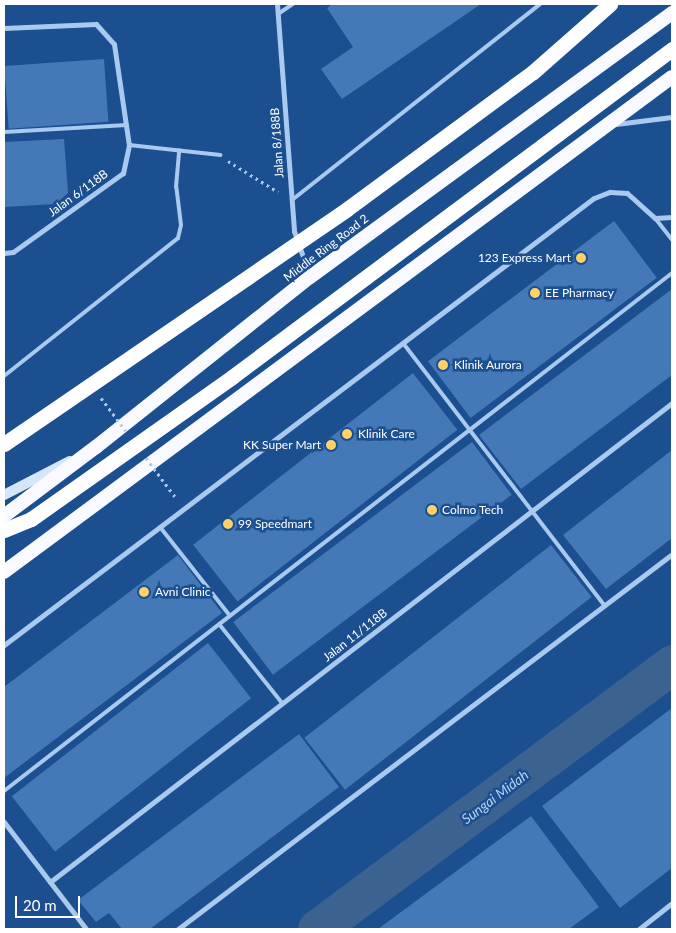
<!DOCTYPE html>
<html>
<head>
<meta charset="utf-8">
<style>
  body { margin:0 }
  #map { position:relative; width:676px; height:933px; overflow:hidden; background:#1b4f8f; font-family:Lato,sans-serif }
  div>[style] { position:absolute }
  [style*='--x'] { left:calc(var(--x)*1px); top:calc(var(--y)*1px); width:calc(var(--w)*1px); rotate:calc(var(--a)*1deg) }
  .river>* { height:39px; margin:-19.5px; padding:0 19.5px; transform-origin:19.5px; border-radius:19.5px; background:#3c6290 }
  .building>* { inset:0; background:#4478b7; transform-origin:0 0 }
  .path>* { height:3px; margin-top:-1.5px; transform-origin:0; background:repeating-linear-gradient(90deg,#a9c9ee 0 2.5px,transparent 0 6.5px) }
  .service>* { height:4px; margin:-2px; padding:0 2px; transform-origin:2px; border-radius:2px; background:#a9c9ee }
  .minor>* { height:5px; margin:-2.5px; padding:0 2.5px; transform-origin:2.5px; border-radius:2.5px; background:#a9c9ee }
  .secondary>* { height:10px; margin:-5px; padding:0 5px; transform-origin:5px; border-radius:5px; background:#d6e6fa }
  .trunk>* { height:14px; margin:-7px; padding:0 7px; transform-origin:7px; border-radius:7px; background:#f8faff }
  .path-bridge>* { height:3px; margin-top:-1.5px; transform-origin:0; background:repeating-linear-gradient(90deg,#a9c9ee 0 2.5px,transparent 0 6.5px) }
  .motorway-bridge>* { height:15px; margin:-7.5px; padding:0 7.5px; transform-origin:7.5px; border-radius:7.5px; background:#fff }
  .dots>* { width:14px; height:14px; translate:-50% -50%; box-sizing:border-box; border:2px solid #1b4f8f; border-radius:50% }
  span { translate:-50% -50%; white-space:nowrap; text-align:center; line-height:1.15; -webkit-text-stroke:5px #1b4f8f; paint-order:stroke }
  .street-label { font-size:12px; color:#fff }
  .poi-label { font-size:12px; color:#fff }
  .right { translate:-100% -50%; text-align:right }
  .left { translate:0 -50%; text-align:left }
  .water-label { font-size:14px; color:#b5d3f5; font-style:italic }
  .frame { position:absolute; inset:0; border:5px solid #fff; pointer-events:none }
  .scale { position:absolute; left:15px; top:896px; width:65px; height:22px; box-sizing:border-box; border:2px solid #fff; border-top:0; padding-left:6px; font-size:15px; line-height:18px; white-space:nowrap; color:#fff; -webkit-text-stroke:4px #1b4f8f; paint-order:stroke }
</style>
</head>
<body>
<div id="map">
  <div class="river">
    <div style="--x:317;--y:929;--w:443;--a:-36.7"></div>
  </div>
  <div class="building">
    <div style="clip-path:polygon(332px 4px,481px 4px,342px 99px,321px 69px,353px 47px,327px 8px)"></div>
    <div style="left:104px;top:59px;width:63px;height:100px;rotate:86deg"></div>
    <div style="clip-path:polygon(64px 139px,68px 193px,56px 204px,4px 207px,4px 142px)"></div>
    <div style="left:614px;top:221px;width:71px;height:233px;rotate:53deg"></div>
    <div style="clip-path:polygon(672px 289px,672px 375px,521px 489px,479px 435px)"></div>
    <div style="left:413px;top:373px;width:72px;height:279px;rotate:52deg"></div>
    <div style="left:472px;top:442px;width:66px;height:299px;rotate:53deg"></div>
    <div style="clip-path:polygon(672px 450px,672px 538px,606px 589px,563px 535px)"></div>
    <div style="left:551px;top:545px;width:66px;height:313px;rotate:52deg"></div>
    <div style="clip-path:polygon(178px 555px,222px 613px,4px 778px,4px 687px)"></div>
    <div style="left:208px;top:643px;width:70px;height:249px;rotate:52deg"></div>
    <div style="clip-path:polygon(672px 708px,672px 868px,620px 908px,542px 806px)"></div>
    <div style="clip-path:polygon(299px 734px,339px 787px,150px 929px,122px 929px,109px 913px,96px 922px,78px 900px)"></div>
    <div style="clip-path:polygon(531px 816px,599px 907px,569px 929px,378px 929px)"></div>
  </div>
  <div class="path">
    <div style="--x:228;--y:161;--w:59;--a:31.8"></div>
  </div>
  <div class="service">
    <div style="--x:278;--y:14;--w:18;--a:-34"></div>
    <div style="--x:4;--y:132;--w:123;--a:-3.3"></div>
    <div style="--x:129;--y:145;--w:92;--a:6.3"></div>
    <div style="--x:292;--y:200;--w:316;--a:-38.3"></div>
    <div style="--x:655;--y:218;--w:28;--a:52"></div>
    <div style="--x:403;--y:343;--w:330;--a:52.5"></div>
    <div style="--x:4;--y:376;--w:222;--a:-38.4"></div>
    <div style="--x:178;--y:238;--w:13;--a:-77"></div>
    <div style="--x:181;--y:225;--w:38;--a:-97"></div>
    <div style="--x:176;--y:187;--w:37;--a:-85"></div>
    <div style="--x:160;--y:527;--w:113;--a:51.8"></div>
    <div style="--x:219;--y:624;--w:101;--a:51.4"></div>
    <div style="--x:4;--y:791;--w:845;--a:-37.79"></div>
  </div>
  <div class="minor">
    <div style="--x:277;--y:4;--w:228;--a:85.7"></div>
    <div style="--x:294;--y:231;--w:49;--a:70.8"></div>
    <div style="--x:4;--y:28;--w:92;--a:-2.5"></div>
    <div style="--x:96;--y:24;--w:27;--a:48"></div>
    <div style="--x:114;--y:44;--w:102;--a:81.6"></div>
    <div style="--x:129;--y:145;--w:29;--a:102"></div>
    <div style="--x:123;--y:173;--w:135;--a:144.3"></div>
    <div style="--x:13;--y:252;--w:9;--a:174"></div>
    <div style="--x:616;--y:124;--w:56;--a:-7.1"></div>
    <div style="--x:4;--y:645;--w:740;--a:-37.15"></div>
    <div style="--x:594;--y:198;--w:17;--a:-21"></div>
    <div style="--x:610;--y:192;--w:17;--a:3"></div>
    <div style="--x:627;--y:193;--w:38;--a:42"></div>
    <div style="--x:655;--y:218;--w:17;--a:-3"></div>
    <div style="--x:4;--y:822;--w:135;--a:52.5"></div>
    <div style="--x:50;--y:882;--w:785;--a:-37.6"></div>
    <div style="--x:178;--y:929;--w:620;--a:-37.2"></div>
    <div style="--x:639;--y:929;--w:42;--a:-38.2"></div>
  </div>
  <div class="secondary">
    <div style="--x:4;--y:495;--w:74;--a:-27.3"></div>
  </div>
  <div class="trunk">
    <div style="--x:4;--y:516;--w:115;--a:-36.9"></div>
    <div style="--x:96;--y:447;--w:273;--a:-38.5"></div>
    <div style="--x:310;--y:277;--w:448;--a:-36.1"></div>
    <div style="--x:4;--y:572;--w:831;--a:-36.54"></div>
  </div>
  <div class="path-bridge">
    <div style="--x:101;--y:398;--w:41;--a:52.9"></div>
    <div style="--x:146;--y:458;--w:50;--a:53.1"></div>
  </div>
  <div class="motorway-bridge">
    <div style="--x:4;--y:444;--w:416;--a:-34.4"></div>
    <div style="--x:347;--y:209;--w:231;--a:-36.4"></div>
    <div style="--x:533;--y:72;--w:103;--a:-41.4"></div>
    <div style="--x:4;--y:530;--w:29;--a:-22"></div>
    <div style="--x:31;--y:519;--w:246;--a:-35.2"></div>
    <div style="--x:232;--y:377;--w:549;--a:-36.7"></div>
  </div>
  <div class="dots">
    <div style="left:581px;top:258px;background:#ffd166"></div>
    <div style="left:535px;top:293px;background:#ffd166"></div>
    <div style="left:443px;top:365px;background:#ffd166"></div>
    <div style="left:347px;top:434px;background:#ffd166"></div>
    <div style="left:331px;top:445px;background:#ffd166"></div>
    <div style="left:432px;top:510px;background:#ffd166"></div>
    <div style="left:228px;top:524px;background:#ffd166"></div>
    <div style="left:144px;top:592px;background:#ffd166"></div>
  </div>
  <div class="street-label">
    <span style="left:277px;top:143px;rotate:-94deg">Jalan 8/188B</span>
    <span style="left:78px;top:193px;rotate:-36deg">Jalan 6/118B</span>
    <span style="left:326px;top:248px;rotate:-37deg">Middle Ring Road 2</span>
    <span style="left:355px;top:635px;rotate:-38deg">Jalan 11/118B</span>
  </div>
  <div class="poi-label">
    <span class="right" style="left:571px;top:258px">123 Express Mart</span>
    <span class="left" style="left:545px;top:293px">EE Pharmacy</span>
    <span class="left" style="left:454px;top:365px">Klinik Aurora</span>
    <span class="left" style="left:358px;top:434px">Klinik Care</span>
    <span class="right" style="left:321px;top:445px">KK Super Mart</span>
    <span class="left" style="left:442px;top:510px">Colmo Tech</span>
    <span class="left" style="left:238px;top:524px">99 Speedmart</span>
    <span class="left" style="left:155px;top:592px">Avni Clinic</span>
  </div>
  <div class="water-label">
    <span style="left:495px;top:797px;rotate:-37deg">Sungai Midah</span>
  </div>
  <div class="frame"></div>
  <div class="scale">20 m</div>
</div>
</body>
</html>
